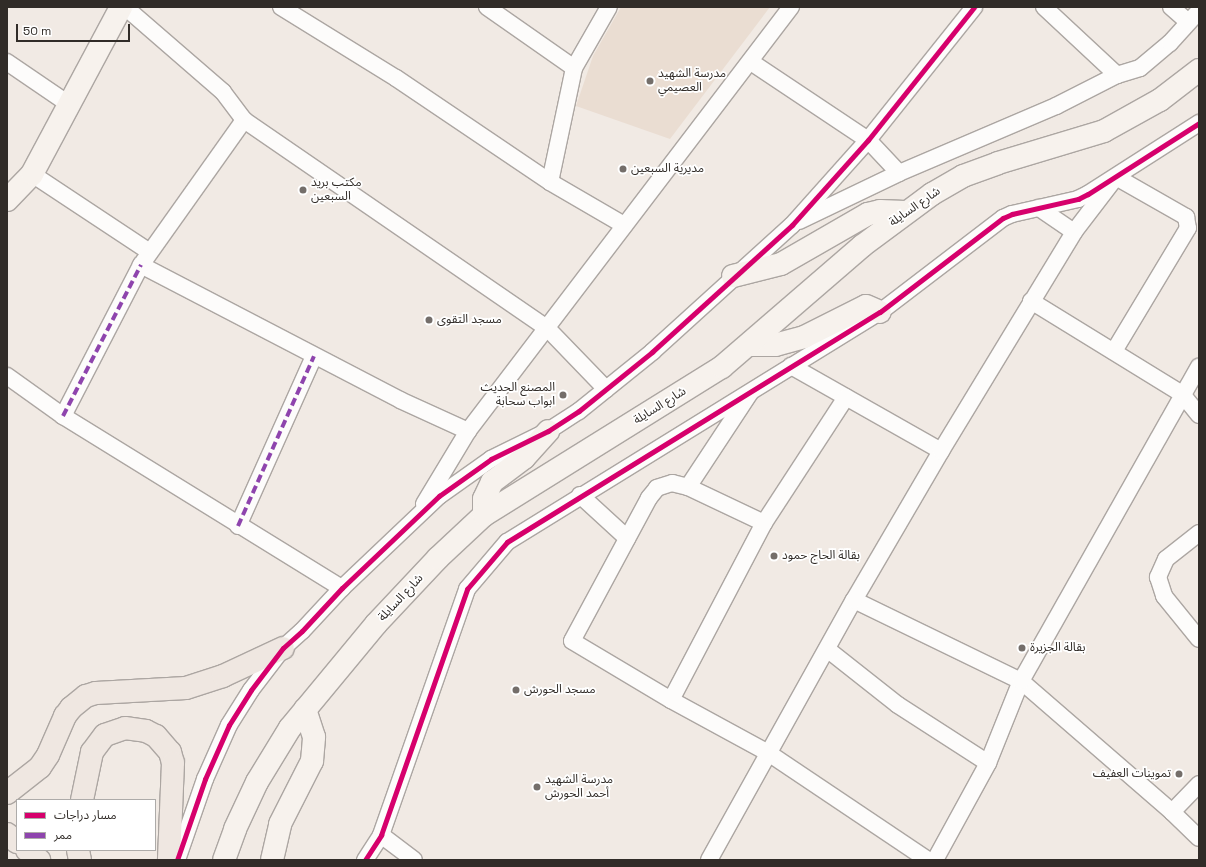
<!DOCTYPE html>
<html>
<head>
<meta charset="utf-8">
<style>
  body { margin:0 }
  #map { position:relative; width:1206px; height:867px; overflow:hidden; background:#f1eae4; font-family:"Space Grotesk","Noto Sans Arabic",sans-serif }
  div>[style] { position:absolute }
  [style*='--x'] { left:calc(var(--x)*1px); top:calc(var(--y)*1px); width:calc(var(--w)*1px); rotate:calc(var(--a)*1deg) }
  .built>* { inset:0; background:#eaddd2 }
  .roads { filter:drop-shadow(1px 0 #aca6a2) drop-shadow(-1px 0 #aca6a2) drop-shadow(0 1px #aca6a2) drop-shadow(0 -1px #aca6a2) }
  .street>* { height:16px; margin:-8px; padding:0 8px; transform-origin:8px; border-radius:8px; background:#fdfcfb }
  .secondary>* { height:22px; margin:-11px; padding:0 11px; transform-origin:11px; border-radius:11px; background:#f7f2ed }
  .primary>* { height:22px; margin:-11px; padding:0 11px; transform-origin:11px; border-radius:11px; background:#efe7e1 }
  .quiet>* { height:4px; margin-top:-2px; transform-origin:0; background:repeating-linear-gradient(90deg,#8e44ad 0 8px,transparent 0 12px) }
  .cycleway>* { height:5px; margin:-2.5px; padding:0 2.5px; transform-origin:2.5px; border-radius:2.5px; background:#d6006c }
  .dots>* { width:11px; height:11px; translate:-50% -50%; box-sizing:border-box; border:2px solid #fff; border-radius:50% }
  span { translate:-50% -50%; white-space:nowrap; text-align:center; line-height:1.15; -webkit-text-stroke:3.5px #fff; paint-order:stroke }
  .poi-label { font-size:12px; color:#312c28 }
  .left { translate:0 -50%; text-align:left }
  .right { translate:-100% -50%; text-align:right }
  .street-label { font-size:12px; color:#312c28 }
  .frame { position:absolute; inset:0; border:8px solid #312c28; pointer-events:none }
  .legend { position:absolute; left:16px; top:799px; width:140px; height:52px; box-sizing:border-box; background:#fff; border:1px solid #adaba9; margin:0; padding:5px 7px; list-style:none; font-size:12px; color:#312c28 }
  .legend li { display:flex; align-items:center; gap:8px; height:20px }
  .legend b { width:20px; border:1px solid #adaba9 }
  .scale { position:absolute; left:16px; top:24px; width:114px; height:18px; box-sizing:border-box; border:2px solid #312c28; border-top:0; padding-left:5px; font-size:12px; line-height:14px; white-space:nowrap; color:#312c28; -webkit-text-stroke:3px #fff; paint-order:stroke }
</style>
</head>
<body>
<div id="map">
  <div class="built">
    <div style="clip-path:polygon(621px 7px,770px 7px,670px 139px,576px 106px,593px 56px)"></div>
  </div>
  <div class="roads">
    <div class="street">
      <div style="--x:125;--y:7;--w:130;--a:40.9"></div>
      <div style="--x:223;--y:92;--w:35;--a:53"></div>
      <div style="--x:244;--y:120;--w:368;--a:34.5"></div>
      <div style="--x:547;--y:328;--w:85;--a:46"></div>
      <div style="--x:281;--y:7;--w:135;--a:31.7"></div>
      <div style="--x:396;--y:78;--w:186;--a:34"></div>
      <div style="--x:550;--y:182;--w:86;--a:30.2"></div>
      <div style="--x:487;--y:7;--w:106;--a:35"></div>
      <div style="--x:1044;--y:7;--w:100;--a:43"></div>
      <div style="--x:1171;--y:7;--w:23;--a:41"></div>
      <div style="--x:7;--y:62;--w:76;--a:34.3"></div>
      <div style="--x:751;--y:62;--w:141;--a:33.7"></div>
      <div style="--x:868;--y:140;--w:45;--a:46.8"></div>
      <div style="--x:32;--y:174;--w:141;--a:33.5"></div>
      <div style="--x:550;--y:182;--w:116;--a:-78.1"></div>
      <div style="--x:574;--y:68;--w:70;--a:-60.2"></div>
      <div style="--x:1039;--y:208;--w:42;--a:34.4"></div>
      <div style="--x:799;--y:221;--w:111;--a:-25.6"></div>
      <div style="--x:899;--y:173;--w:171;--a:-23.1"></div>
      <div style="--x:1056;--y:106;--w:68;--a:-26.9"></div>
      <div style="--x:1117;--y:75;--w:24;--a:-17"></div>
      <div style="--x:1140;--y:68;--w:39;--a:-40"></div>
      <div style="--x:1170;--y:43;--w:43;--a:-47.8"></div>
      <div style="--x:141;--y:265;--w:292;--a:27.5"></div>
      <div style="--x:400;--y:400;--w:75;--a:24.5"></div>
      <div style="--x:1031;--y:301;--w:177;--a:31.6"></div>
      <div style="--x:1182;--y:394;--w:27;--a:51"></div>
      <div style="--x:791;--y:366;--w:172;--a:29.5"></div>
      <div style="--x:7;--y:376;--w:69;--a:35.5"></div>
      <div style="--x:63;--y:416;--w:328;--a:31.7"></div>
      <div style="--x:63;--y:416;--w:170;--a:-62.7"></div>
      <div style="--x:141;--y:265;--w:178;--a:-54.6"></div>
      <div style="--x:688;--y:487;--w:113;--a:-56.6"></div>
      <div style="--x:580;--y:495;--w:64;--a:42.5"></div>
      <div style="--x:424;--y:504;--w:85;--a:-58.9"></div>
      <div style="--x:468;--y:431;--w:533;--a:-52.7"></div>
      <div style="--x:764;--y:523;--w:84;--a:-154.7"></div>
      <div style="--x:688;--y:487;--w:16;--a:-166"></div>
      <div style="--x:672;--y:483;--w:16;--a:162"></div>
      <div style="--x:657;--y:488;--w:13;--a:129"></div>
      <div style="--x:649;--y:498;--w:162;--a:118.3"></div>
      <div style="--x:572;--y:641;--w:115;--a:30.8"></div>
      <div style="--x:671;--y:700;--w:113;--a:28.6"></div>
      <div style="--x:770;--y:754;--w:190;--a:33.9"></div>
      <div style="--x:238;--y:526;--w:186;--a:-65.9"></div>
      <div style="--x:1199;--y:533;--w:42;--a:141.8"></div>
      <div style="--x:1166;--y:559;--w:20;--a:114"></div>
      <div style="--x:1158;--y:577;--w:20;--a:72"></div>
      <div style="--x:1164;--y:596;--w:55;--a:50.9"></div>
      <div style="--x:854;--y:600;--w:186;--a:25.9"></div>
      <div style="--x:1021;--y:681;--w:200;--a:40.9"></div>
      <div style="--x:1172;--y:812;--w:37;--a:44"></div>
      <div style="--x:827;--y:649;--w:90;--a:38.3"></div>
      <div style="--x:898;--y:705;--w:107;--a:32.8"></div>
      <div style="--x:671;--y:700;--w:200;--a:-62.3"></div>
      <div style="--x:764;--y:523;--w:150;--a:-56.9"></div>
      <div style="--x:1172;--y:812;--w:39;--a:-46"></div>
      <div style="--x:381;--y:835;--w:41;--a:37.1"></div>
      <div style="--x:177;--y:860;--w:86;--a:-70.9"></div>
      <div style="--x:205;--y:779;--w:59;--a:-66"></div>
      <div style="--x:229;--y:725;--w:41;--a:-57.8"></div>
      <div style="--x:251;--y:690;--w:53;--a:-52.7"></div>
      <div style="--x:283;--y:648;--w:25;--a:-42"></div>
      <div style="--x:302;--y:631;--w:59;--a:-47.1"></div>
      <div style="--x:342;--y:588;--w:134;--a:-43.5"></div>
      <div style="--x:439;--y:496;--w:64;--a:-35.4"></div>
      <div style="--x:491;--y:459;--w:64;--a:-26.2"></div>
      <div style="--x:548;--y:431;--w:37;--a:-33"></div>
      <div style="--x:579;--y:411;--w:94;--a:-38.9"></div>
      <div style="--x:652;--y:352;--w:189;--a:-42.2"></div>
      <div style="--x:792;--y:225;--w:114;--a:-48.2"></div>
      <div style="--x:868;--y:140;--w:170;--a:-51.4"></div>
      <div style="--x:365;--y:860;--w:30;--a:-57"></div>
      <div style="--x:381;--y:835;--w:261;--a:-70.7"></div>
      <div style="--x:467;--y:589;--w:62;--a:-49.6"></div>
      <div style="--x:507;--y:542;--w:438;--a:-31.7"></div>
      <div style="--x:880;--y:312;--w:155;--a:-37.4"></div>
      <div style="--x:1003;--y:218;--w:10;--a:-24"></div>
      <div style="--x:1012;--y:214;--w:68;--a:-12.8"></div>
      <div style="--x:1078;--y:199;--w:11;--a:-27"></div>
      <div style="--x:1088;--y:194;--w:132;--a:-32.6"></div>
      <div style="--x:709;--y:860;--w:298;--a:-60.9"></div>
      <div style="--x:854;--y:600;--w:173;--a:-59.7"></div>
      <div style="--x:941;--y:451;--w:256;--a:-58.7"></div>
      <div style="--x:1074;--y:232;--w:69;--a:-52.6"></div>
      <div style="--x:1116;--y:177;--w:81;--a:29.7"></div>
      <div style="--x:1186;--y:217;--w:11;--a:80"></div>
      <div style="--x:1188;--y:228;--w:144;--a:121"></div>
      <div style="--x:935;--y:860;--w:111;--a:-61.3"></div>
      <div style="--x:988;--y:763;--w:88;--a:-68.1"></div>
      <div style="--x:1021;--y:681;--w:361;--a:-60.5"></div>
    </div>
    <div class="secondary">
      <div style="--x:7;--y:200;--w:36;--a:-46"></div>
      <div style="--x:32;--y:174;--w:189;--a:-61.9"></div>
      <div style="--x:733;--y:276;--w:49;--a:-14"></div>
      <div style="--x:781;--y:264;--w:100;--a:-29.9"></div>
      <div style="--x:868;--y:214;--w:12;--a:-14"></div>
      <div style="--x:880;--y:211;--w:25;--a:2"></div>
      <div style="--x:750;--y:345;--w:25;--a:0"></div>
      <div style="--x:775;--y:345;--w:30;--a:-15"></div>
      <div style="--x:804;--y:337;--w:69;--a:-26.6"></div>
      <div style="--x:866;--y:306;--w:15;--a:23"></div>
      <div style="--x:484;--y:515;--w:16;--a:-90"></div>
      <div style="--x:484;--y:499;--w:19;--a:-65"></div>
      <div style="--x:492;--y:482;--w:40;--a:-37"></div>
      <div style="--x:524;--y:458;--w:36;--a:-48"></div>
      <div style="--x:224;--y:860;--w:33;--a:-70"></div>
      <div style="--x:235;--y:829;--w:52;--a:-64.9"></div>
      <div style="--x:257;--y:782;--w:63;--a:-58.6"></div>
      <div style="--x:290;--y:728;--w:135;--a:-50.4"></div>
      <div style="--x:376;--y:624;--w:91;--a:-46.8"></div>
      <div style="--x:438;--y:558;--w:63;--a:-43.1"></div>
      <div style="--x:484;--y:515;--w:280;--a:-31.9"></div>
      <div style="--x:722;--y:367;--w:185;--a:-40.8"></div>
      <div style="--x:862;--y:246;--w:87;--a:-36.6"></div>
      <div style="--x:932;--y:194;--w:36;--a:-30"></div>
      <div style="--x:963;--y:176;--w:37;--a:-20"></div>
      <div style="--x:998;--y:163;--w:111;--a:-16.8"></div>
      <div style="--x:1104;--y:131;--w:64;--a:-29"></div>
      <div style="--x:1160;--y:100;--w:49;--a:-37.6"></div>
      <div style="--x:272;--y:860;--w:37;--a:-77"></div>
      <div style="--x:280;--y:824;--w:71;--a:-63.1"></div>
      <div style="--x:312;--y:761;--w:24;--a:-85"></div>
      <div style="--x:314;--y:737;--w:29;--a:-108"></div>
    </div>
    <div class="primary">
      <div style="--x:7;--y:793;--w:42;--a:-38.2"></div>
      <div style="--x:40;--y:767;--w:14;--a:-56"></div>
      <div style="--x:48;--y:755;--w:43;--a:-66.4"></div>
      <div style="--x:65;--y:716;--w:10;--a:-53"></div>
      <div style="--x:71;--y:708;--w:19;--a:-39"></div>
      <div style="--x:86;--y:696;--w:10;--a:-17"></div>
      <div style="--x:96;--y:693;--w:90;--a:-3.2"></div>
      <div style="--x:186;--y:688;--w:39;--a:-18"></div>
      <div style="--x:223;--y:676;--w:66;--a:-25"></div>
      <div style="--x:82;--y:800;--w:49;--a:-78.2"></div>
      <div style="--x:92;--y:752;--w:21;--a:-53"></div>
      <div style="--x:105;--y:735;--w:21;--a:-19"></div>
      <div style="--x:125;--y:728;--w:21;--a:8"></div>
      <div style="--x:146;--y:731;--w:11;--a:27"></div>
      <div style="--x:156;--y:736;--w:21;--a:49"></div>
      <div style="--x:170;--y:752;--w:11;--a:75"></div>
      <div style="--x:173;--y:763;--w:97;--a:92.4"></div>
      <div style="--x:7;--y:834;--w:13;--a:39"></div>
      <div style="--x:27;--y:850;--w:16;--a:40"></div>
      <div style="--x:78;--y:850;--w:10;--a:79"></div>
    </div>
  </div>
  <div class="quiet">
    <div style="--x:63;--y:416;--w:170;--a:-62.7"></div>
    <div style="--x:238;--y:526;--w:186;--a:-65.9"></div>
  </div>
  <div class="cycleway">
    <div style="--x:177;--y:860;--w:86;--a:-70.9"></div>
    <div style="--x:205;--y:779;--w:59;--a:-66"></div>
    <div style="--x:229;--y:725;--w:41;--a:-57.8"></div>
    <div style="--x:251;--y:690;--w:53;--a:-52.7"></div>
    <div style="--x:283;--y:648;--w:25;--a:-42"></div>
    <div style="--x:302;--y:631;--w:59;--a:-47.1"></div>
    <div style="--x:342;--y:588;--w:134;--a:-43.5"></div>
    <div style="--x:439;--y:496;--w:64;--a:-35.4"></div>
    <div style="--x:491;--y:459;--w:64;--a:-26.2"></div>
    <div style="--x:548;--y:431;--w:37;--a:-33"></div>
    <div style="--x:579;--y:411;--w:94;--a:-38.9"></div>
    <div style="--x:652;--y:352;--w:189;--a:-42.2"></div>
    <div style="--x:792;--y:225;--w:114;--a:-48.2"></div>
    <div style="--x:868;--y:140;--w:170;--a:-51.4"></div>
    <div style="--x:365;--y:860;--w:30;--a:-57"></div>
    <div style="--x:381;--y:835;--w:261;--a:-70.7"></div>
    <div style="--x:467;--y:589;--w:62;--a:-49.6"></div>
    <div style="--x:507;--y:542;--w:438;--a:-31.7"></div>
    <div style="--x:880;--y:312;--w:155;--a:-37.4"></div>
    <div style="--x:1003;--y:218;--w:10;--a:-24"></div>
    <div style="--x:1012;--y:214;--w:68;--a:-12.8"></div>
    <div style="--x:1078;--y:199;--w:11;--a:-27"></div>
    <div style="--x:1088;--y:194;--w:132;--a:-32.6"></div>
  </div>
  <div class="dots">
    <div style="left:650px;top:81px;background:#746e6a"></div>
    <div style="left:623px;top:169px;background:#746e6a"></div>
    <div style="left:303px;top:190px;background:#746e6a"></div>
    <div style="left:429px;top:320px;background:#746e6a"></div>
    <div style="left:563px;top:395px;background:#746e6a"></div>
    <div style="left:774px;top:556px;background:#746e6a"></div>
    <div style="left:1022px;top:648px;background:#746e6a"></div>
    <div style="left:516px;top:690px;background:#746e6a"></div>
    <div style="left:1179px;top:774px;background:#746e6a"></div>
    <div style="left:537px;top:787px;background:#746e6a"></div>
  </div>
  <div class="poi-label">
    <span class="left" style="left:658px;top:81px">مدرسة الشهيد<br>العصيمي</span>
    <span class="left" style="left:631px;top:169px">مديرية السبعين</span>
    <span class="left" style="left:311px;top:190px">مكتب بريد<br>السبعين</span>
    <span class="left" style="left:437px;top:320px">مسجد التقوى</span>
    <span class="right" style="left:555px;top:395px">المصنع الحديث<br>ابواب سحابة</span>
    <span class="left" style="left:782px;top:556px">بقالة الحاج حمود</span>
    <span class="left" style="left:1030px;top:648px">بقالة الجزيرة</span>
    <span class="left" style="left:524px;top:690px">مسجد الحورش</span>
    <span class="right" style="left:1171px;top:774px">تموينات العفيف</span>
    <span class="left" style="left:545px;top:787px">مدرسة الشهيد<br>أحمد الحورش</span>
  </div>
  <div class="street-label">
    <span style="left:915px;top:207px;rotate:-35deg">شارع السايلة</span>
    <span style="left:660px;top:406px;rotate:-32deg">شارع السايلة</span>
    <span style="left:401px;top:598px;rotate:-47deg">شارع السايلة</span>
  </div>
  <div class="frame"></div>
  <ul class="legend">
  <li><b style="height:5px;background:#d6006c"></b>مسار دراجات</li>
  <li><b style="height:5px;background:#8e44ad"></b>ممر</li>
  </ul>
  <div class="scale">50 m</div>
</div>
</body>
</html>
